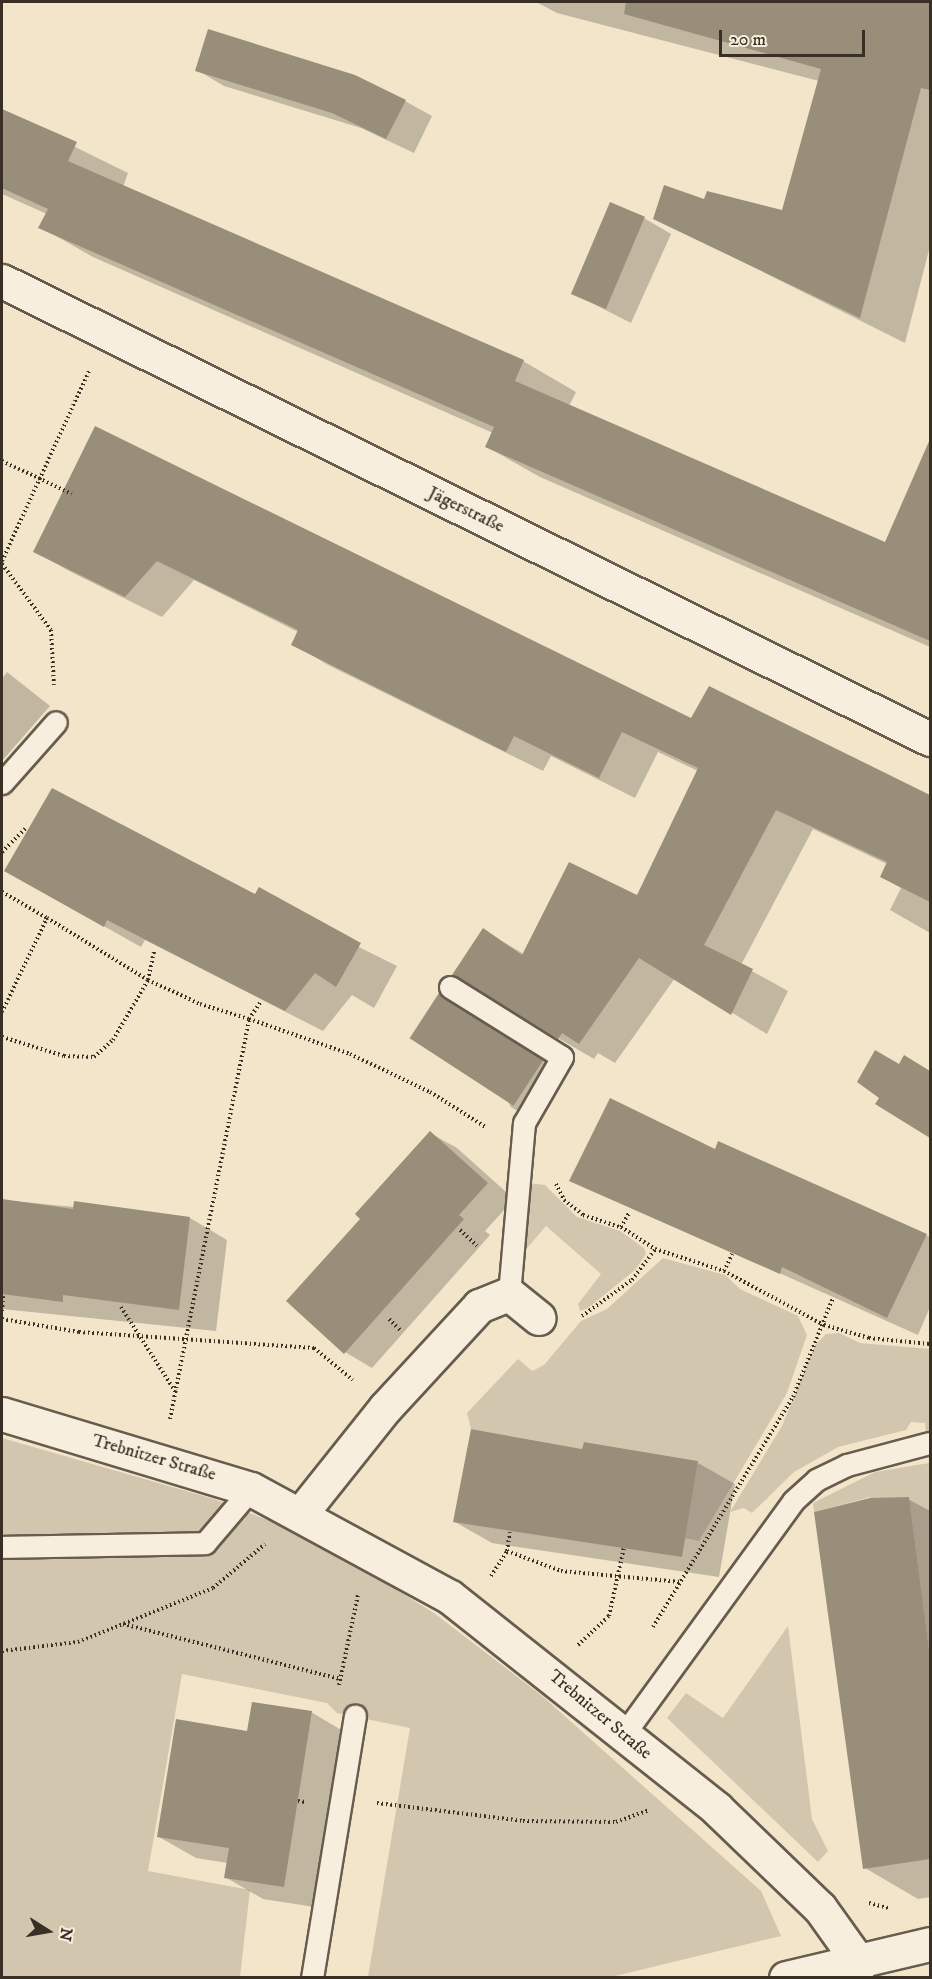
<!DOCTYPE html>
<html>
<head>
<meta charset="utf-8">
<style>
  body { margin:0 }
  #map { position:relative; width:932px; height:1979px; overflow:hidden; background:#f2e5ca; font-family:"IM FELL DW Pica",serif }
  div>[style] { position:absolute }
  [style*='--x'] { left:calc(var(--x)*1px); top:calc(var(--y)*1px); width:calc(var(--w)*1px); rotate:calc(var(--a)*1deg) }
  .green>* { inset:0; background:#d3c6ae }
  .shadow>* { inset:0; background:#0003 }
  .building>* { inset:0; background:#998e7a; transform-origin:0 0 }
  .path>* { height:4px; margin-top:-2px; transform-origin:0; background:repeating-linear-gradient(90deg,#392f24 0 1.5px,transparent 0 4.5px) }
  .roads { filter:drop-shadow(2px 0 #675c4e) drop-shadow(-2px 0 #675c4e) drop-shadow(0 2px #675c4e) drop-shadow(0 -2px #675c4e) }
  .service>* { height:21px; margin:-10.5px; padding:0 10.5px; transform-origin:10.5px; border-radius:10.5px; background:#f7eedd }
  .minor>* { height:33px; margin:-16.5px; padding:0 16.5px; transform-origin:16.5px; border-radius:16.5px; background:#f7eedd }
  span { translate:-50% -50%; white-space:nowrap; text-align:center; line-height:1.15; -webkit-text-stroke:4.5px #f7eedd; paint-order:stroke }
  .street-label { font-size:18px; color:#392f24 }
  .frame { position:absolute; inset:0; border:3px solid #392f24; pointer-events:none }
  .north { position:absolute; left:18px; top:1901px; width:60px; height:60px; -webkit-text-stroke:4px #f7eedd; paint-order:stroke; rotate:101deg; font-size:16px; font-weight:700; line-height:24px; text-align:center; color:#392f24 }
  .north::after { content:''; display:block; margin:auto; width:21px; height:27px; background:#392f24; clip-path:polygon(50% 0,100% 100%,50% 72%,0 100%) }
  .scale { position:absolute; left:719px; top:30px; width:146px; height:27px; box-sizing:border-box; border:3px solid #392f24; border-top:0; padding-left:8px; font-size:18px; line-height:21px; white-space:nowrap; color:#392f24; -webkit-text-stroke:4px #f7eedd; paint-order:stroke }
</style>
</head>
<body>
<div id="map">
  <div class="green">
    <div style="clip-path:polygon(529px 1183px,545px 1185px,577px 1217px,620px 1231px,644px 1248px,646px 1254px,635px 1270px,588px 1308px,580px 1311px,578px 1304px,601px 1274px,546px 1226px,522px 1254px)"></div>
    <div style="clip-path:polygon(663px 1258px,725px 1275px,740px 1289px,798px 1316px,807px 1335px,787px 1393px,699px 1541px,685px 1538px,698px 1461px,584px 1442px,582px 1449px,471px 1429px,467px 1413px,518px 1359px,532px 1371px,544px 1365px,581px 1321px,607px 1309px)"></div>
    <div style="clip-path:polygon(839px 1333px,860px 1343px,930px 1349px,930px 1657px,909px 1497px,871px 1502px,870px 1497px,814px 1512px,813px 1503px,875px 1472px,929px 1463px,925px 1423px,911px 1422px,906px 1430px,838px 1447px,794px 1472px,752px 1513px,744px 1508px,730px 1512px,782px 1426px,815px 1345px,826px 1334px)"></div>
    <div style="clip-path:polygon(2px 1438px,214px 1499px,311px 1537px,434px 1613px,541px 1695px,761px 1891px,781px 1936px,611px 1977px,368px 1977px,410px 1728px,337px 1713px,327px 1703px,182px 1674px,148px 1871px,250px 1890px,240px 1977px,2px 1977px)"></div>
    <div style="clip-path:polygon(788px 1626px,812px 1819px,828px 1851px,818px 1862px,667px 1718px,686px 1693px,723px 1718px)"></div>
  </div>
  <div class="shadow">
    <div style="clip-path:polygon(536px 2px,930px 2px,930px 246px,905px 343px,655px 218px,705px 200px,783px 212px,819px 81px,557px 13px)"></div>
    <div style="clip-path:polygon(197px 70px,405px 101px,432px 116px,414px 153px,361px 128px,224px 86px)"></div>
    <div style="clip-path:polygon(2px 111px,128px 173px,123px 187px,523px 361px,576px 392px,569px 406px,886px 544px,930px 442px,930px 647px,540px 477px,487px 447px,493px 433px,93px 257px,40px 227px,47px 214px,2px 194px)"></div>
    <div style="clip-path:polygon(644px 218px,671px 234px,631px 323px,572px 293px)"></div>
    <div style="clip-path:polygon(96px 428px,692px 720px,710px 688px,930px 797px,930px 933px,890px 910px,901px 888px,882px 877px,887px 864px,813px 829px,741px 965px,788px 991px,767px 1034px,675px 978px,615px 1063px,598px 1053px,594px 1059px,558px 1038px,483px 930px,524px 954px,637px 897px,698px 771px,658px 752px,635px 798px,551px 756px,543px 771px,328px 665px,293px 644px,298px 632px,194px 580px,162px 617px,71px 572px,35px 552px)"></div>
    <div style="clip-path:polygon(7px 672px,50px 706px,2px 761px,2px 679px)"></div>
    <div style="clip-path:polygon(43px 892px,256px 896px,397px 966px,374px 1008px,352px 995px,323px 1031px,145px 940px,141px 947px)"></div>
    <div style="clip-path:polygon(453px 1003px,556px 1069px,524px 1115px,511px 1107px)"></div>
    <div style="clip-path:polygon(904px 1057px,930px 1072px,930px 1136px,878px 1103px)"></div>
    <div style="clip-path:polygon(430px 1133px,457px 1148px,514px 1199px,485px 1231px,490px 1235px,372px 1368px,345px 1352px,362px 1219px)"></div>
    <div style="clip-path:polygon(715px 1151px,930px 1237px,930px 1307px,918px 1335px,571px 1180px)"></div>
    <div style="clip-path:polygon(2px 1200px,190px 1218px,227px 1240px,216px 1331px,2px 1309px)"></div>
    <div style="clip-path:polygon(585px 1444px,698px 1463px,735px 1484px,719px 1577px,492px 1543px,455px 1522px,584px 1451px)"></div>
    <div style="clip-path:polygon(908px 1499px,930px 1511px,930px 1897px,918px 1899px,865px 1868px)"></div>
    <div style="clip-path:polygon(311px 1712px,348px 1734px,321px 1908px,263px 1899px,225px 1877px,228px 1863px,196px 1858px,159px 1837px,249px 1732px)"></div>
  </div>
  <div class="building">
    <div style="clip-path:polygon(626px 2px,930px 2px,930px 90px,921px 88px,860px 318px,653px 219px,664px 185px,704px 199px,707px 191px,782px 210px,821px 69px,624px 14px)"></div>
    <div style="clip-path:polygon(208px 29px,355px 75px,406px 100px,386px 139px,332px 113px,195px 71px)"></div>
    <div style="clip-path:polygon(2px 109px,77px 142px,68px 161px,524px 360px,515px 381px,885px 542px,930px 439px,930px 641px,485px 447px,494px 427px,38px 228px,48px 209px,2px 188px)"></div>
    <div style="left:610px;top:202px;width:38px;height:100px;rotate:23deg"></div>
    <div style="clip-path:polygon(95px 426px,691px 718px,709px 686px,930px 795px,930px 902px,880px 877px,887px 862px,776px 810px,704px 945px,753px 969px,731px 1015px,639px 958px,579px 1044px,562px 1033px,558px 1039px,452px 975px,483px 928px,522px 955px,569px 862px,637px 895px,698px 768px,622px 732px,599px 778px,514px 736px,506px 752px,291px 645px,298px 630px,157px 561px,125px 597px,33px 552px)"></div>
    <div style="clip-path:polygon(52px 788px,255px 894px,259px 887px,361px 943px,336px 987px,315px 973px,285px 1011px,107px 920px,104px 927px,4px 871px)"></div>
    <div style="left:439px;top:993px;width:124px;height:54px;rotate:33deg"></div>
    <div style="clip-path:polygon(875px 1050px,899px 1064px,904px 1055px,930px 1071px,930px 1138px,875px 1104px,879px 1098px,857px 1082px)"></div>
    <div style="clip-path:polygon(610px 1098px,715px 1149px,718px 1141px,927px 1234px,887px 1318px,782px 1267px,780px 1274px,569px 1181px)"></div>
    <div style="clip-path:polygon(430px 1131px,488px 1183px,459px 1215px,464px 1219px,344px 1354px,286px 1301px,360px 1219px,355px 1214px)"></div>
    <div style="clip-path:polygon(2px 1199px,73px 1209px,74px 1201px,190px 1217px,179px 1310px,63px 1295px,63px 1302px,2px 1294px)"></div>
    <div style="clip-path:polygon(471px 1429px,582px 1449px,584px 1442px,698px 1461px,682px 1557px,453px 1522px)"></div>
    <div style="clip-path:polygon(909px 1497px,930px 1657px,930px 1859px,863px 1869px,814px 1512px,870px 1498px)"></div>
    <div style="clip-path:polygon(252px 1702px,312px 1711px,284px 1887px,224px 1878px,229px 1848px,157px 1837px,176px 1719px,247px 1731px)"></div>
  </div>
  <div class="path">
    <div style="--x:2;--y:461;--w:77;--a:25.2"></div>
    <div style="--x:2;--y:561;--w:209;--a:-65.4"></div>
    <div style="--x:2;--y:564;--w:82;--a:53.4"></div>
    <div style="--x:51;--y:630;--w:55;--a:86.9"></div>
    <div style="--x:2;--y:852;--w:34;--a:-45"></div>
    <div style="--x:2;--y:892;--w:52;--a:30"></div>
    <div style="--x:2;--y:1012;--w:104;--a:-64.4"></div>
    <div style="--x:47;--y:918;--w:119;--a:31.5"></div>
    <div style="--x:148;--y:980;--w:57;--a:24.8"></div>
    <div style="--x:200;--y:1004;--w:51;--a:17"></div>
    <div style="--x:249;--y:1019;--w:22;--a:-56"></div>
    <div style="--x:2;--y:1037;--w:65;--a:17"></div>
    <div style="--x:64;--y:1056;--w:30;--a:2"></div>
    <div style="--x:94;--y:1057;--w:25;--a:-42"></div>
    <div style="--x:113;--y:1040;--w:69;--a:-59.7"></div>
    <div style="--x:148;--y:980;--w:30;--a:-78"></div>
    <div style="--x:556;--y:1184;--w:18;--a:63"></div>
    <div style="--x:564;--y:1200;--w:24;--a:38"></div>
    <div style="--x:583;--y:1215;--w:40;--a:18"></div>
    <div style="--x:621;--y:1227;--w:40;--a:32.9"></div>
    <div style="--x:655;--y:1249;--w:72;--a:17.7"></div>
    <div style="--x:724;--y:1271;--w:114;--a:28.4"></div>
    <div style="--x:824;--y:1325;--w:47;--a:16.1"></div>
    <div style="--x:869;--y:1338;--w:61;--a:5.6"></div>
    <div style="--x:621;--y:1227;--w:16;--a:-60"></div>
    <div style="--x:460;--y:1230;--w:23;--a:43"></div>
    <div style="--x:724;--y:1271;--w:19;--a:-65"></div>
    <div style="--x:121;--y:1307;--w:100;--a:57.3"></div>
    <div style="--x:2;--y:1311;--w:15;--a:-86"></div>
    <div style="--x:582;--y:1316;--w:62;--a:-35.8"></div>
    <div style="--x:632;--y:1280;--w:39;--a:-53"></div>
    <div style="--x:2;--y:1319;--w:78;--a:9.6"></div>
    <div style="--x:79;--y:1332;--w:236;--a:3.9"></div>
    <div style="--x:314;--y:1348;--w:50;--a:39.4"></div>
    <div style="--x:389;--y:1319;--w:17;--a:45"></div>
    <div style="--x:170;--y:1419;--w:408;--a:-78.8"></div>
    <div style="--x:249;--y:1019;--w:107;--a:19.1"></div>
    <div style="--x:350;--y:1054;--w:89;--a:25.4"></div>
    <div style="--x:430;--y:1092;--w:67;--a:32.3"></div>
    <div style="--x:507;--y:1551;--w:58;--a:20.3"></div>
    <div style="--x:561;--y:1571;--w:120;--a:5.3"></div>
    <div style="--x:491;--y:1576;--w:30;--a:-57"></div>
    <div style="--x:507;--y:1551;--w:19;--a:-81"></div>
    <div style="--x:123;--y:1624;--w:224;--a:14.2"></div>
    <div style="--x:653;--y:1627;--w:269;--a:-58.7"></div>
    <div style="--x:793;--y:1397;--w:107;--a:-68"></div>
    <div style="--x:578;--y:1645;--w:42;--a:-43.1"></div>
    <div style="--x:609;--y:1616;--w:71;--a:-77.7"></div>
    <div style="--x:2;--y:1651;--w:77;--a:-6.8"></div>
    <div style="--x:78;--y:1642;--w:145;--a:-21.8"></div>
    <div style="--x:213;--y:1588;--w:68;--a:-40.2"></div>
    <div style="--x:339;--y:1685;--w:92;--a:-78.1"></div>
    <div style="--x:298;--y:1801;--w:8;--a:7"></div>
    <div style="--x:377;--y:1803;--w:147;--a:7"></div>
    <div style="--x:523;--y:1821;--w:93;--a:0.6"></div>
    <div style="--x:616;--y:1822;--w:35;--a:-20"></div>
    <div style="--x:869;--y:1903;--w:20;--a:15"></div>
  </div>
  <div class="roads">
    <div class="service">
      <div style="--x:2;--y:783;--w:81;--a:-48.5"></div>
      <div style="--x:450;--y:987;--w:132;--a:32"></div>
      <div style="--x:562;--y:1057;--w:76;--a:119.9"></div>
      <div style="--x:524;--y:1123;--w:172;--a:95"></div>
      <div style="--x:2;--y:1547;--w:203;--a:-1.1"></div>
      <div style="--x:205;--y:1543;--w:71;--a:-49.6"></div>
      <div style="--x:624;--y:1734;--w:288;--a:-54"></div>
      <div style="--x:793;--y:1501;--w:31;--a:-42"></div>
      <div style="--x:816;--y:1480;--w:34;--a:-26"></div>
      <div style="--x:847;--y:1465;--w:85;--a:-15"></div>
      <div style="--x:312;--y:1978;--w:266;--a:-80.7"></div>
    </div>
    <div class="minor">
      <div style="--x:2;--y:281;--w:1035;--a:26.27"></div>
      <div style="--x:2;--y:1414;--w:260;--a:16.8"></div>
      <div style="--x:251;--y:1489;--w:226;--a:28.5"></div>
      <div style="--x:450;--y:1597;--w:340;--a:38.4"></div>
      <div style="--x:716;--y:1808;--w:144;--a:43.9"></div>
      <div style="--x:820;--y:1908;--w:69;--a:54.5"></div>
      <div style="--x:302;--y:1512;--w:133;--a:-51.4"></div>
      <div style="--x:385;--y:1408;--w:139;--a:-47.3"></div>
      <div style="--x:479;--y:1306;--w:32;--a:-22"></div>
      <div style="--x:509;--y:1294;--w:38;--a:39"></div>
      <div style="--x:786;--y:1978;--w:148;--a:-13.3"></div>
    </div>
  </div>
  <div class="street-label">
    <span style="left:466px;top:510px;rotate:26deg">Jägerstraße</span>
    <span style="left:154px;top:1458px;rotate:16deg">Trebnitzer Straße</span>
    <span style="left:600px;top:1715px;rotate:40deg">Trebnitzer Straße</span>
  </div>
  <div class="frame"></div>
  <div class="north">N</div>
  <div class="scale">20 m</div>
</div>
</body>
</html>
